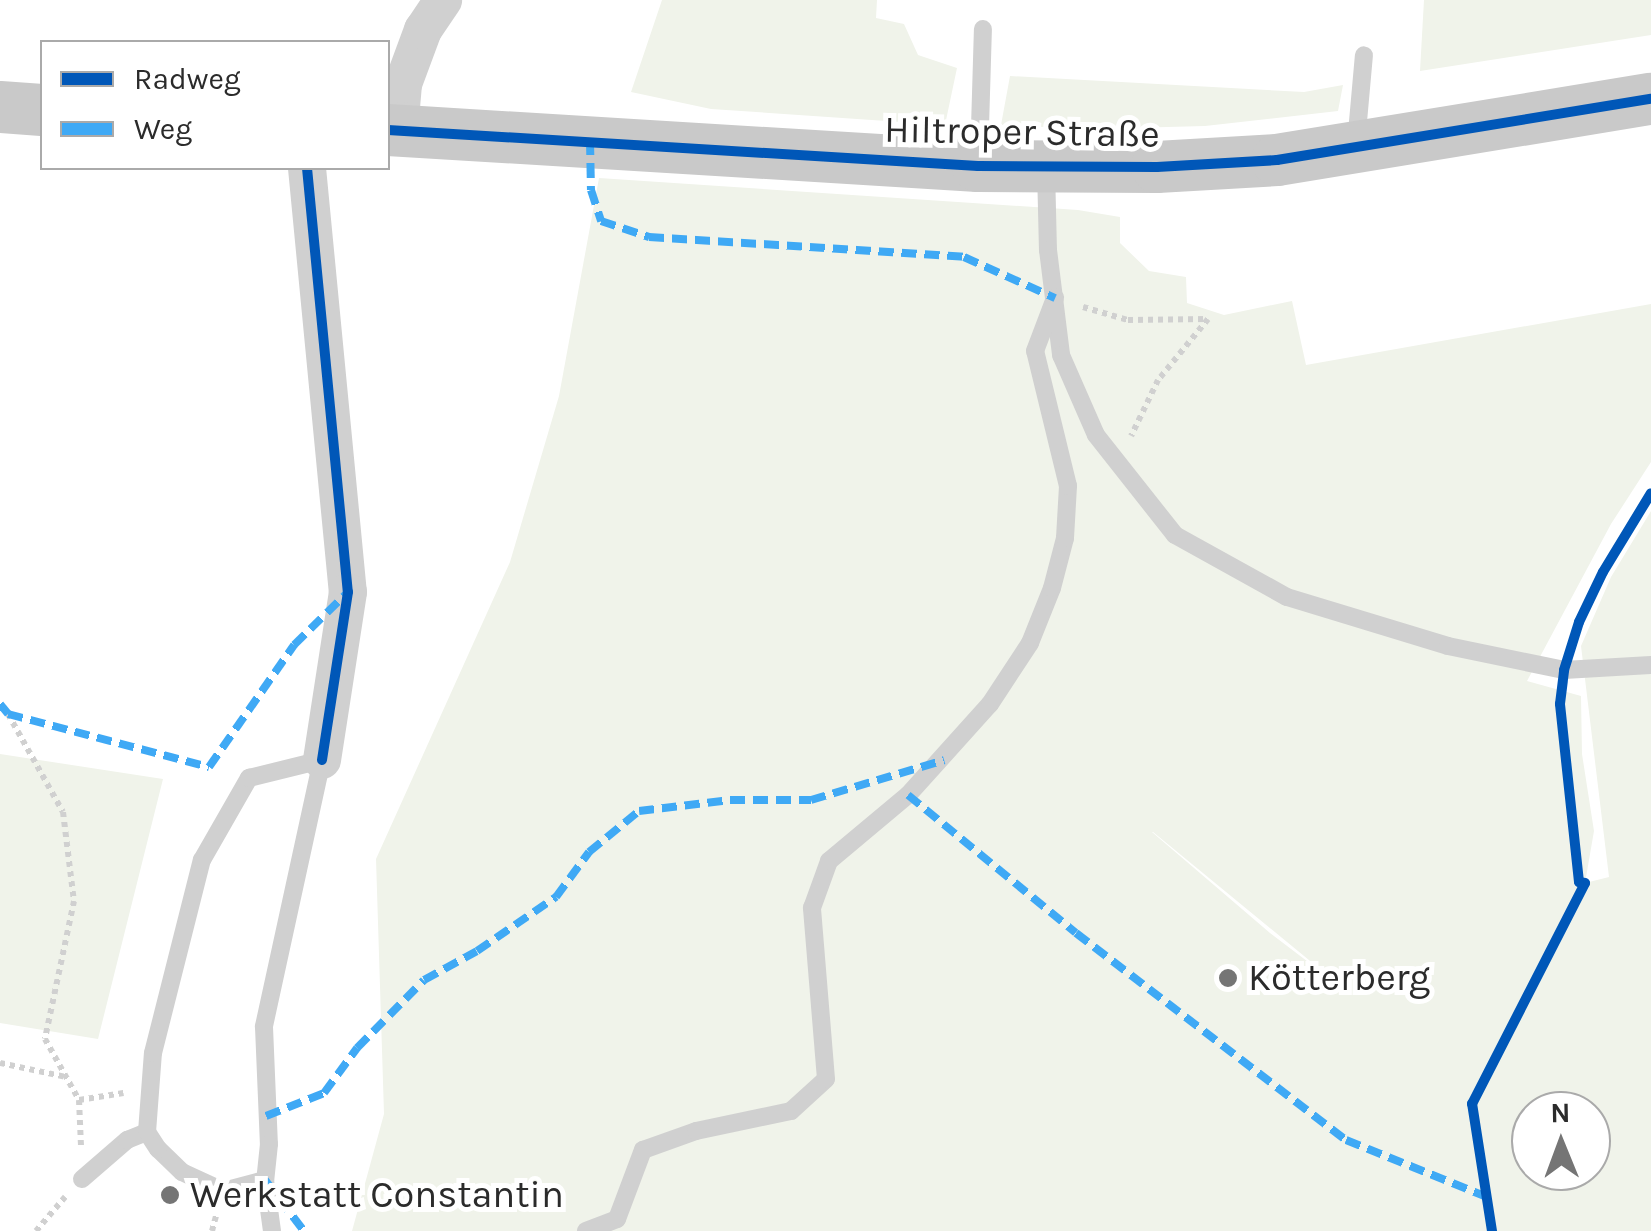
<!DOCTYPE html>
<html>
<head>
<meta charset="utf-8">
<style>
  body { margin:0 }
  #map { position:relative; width:1651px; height:1231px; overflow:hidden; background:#fff; font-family:Karla,sans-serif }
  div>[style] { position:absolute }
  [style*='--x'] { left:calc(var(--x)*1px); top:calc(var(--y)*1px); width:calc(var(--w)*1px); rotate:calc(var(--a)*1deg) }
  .green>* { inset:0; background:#f0f3ea }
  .path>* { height:6px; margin-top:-3px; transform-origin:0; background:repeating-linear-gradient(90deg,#d0d0d0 0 5px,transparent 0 10px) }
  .lane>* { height:18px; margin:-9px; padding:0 9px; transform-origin:9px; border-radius:9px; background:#d0d0d0 }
  .street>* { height:38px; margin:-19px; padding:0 19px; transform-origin:19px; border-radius:19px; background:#d0d0d0 }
  .secondary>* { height:52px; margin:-26px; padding:0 26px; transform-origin:26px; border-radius:26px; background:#c9c9c9 }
  .quiet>* { height:8px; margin-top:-4px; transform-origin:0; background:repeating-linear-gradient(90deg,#3fa9f5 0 15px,transparent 0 23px) }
  .cycleway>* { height:10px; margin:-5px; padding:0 5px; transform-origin:5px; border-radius:5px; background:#0057b8 }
  .dots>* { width:28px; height:28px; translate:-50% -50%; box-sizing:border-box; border:5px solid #fff; border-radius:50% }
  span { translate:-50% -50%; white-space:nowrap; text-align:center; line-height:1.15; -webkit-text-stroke:10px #fff; paint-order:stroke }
  .street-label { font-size:38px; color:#2b2b2b }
  .poi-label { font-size:38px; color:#2b2b2b }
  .left { translate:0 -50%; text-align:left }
  .legend { position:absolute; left:40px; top:40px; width:350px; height:130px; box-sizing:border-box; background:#fff; border:2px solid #aaa; margin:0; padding:12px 18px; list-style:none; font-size:30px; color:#2b2b2b }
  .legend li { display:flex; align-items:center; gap:20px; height:50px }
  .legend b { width:50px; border:2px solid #aaa }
  .north { position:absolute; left:1511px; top:1091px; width:100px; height:100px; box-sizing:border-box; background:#fff; border:2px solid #aaa; border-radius:50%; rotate:359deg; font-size:28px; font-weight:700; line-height:40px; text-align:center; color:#2b2b2b }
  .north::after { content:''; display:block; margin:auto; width:35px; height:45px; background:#757575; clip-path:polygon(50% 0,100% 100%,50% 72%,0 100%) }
</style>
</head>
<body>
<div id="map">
  <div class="green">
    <div style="clip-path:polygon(662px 0,877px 0,876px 18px,904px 24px,918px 55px,957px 68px,945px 125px,711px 109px,631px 92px)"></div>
    <div style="clip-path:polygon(1424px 0,1651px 0,1651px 35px,1420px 71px)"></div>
    <div style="clip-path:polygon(1010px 76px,1304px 92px,1343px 85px,1338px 111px,1205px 126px,1092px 129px,1001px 125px)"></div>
    <div style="clip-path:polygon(evenodd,599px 178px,1078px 210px,1120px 217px,1120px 243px,1149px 271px,1186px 277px,1187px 303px,1224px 315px,1292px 301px,1306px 365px,1651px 304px,1651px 462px,1611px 524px,1527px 681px,1581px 696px,1582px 754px,1594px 831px,1585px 883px,1609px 877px,1581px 646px,1611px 577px,1651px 511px,1651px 1231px,352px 1231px,384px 1114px,376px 859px,510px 562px,559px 396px,599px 178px,1152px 832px,1153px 832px,1349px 993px,1270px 933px,1152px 832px,599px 178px,1531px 1111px,1591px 1111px,1591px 1171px,1531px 1171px,1531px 1111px)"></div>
    <div style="clip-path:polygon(0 754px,163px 779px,98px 1039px,0 1023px)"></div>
  </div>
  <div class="path">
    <div style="--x:1083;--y:307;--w:47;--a:16.1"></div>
    <div style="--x:1128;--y:320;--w:80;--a:-0.7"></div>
    <div style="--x:1208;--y:319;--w:79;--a:129.3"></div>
    <div style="--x:1158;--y:380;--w:62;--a:115.7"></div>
    <div style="--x:8;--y:714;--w:112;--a:60.7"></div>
    <div style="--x:63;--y:812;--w:90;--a:83"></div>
    <div style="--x:74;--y:901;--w:141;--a:101.9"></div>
    <div style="--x:45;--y:1039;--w:70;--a:60.9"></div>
    <div style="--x:79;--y:1100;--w:46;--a:87.5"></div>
    <div style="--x:0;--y:1063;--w:67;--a:12"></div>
    <div style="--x:79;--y:1100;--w:45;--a:-9"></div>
    <div style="--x:36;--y:1231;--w:45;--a:-49.5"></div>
    <div style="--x:212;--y:1231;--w:16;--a:-75"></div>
  </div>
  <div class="lane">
    <div style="--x:1356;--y:144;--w:89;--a:-84.9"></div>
    <div style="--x:979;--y:161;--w:132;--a:-88.3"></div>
    <div style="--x:1046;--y:169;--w:81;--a:88.6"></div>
    <div style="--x:1048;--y:250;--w:106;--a:82.9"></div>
    <div style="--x:1061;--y:355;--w:87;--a:66.4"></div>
    <div style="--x:1096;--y:435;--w:127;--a:51.7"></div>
    <div style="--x:1175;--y:535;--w:128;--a:29"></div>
    <div style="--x:1287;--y:597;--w:168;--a:16.9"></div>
    <div style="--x:1448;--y:646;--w:118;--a:11.7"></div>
    <div style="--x:1564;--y:670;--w:87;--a:-3.3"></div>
    <div style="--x:82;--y:1179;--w:60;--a:-40.9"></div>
    <div style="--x:127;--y:1140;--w:22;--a:-22"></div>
    <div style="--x:265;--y:1180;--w:43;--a:165.3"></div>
    <div style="--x:223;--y:1191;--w:45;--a:-155.1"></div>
    <div style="--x:182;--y:1172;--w:33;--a:-136"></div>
    <div style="--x:158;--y:1149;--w:20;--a:-123"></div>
    <div style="--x:147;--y:1132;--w:79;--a:-85.7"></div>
    <div style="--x:153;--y:1053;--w:199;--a:-75.8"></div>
    <div style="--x:202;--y:860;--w:95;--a:-60.2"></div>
    <div style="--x:249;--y:778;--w:75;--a:-13.9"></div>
    <div style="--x:322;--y:760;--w:273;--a:102.3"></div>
    <div style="--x:264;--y:1027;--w:117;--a:87.6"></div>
    <div style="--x:269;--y:1144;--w:36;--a:96"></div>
    <div style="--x:265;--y:1180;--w:51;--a:82.2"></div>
    <div style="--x:586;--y:1231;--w:33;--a:-21"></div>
    <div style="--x:617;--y:1219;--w:74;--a:-69.4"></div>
    <div style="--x:643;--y:1150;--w:56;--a:-19.7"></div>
    <div style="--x:696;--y:1131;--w:97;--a:-11.9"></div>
    <div style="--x:791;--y:1111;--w:47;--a:-42.4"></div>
    <div style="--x:826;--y:1079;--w:172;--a:-94.7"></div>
    <div style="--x:812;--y:908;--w:50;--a:-70.1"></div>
    <div style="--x:829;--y:861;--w:103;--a:-39.9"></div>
    <div style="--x:908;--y:795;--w:122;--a:-48"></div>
    <div style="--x:990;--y:704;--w:73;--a:-56.7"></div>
    <div style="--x:1030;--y:643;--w:59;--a:-68.2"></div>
    <div style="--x:1052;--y:588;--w:52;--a:-75.4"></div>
    <div style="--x:1065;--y:538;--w:52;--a:-86.7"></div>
    <div style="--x:1068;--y:486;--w:139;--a:-103.7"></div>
    <div style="--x:1035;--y:351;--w:57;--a:-69.3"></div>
  </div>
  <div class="street">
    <div style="--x:399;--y:130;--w:46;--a:-85"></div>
    <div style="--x:403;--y:84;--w:58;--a:-69.7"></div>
    <div style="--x:423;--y:30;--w:36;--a:-56"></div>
    <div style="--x:307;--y:168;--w:426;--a:84.5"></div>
    <div style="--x:348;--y:592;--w:170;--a:98.8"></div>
  </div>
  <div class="secondary">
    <div style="--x:0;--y:107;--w:42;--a:4.1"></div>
    <div style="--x:388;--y:130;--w:591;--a:3.49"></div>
    <div style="--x:978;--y:166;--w:179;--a:0.3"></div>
    <div style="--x:1157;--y:167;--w:120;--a:-3.3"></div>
    <div style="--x:1277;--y:160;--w:379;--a:-9.3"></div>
  </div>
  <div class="quiet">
    <div style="--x:590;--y:140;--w:50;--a:88.9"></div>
    <div style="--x:591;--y:190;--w:33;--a:72"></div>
    <div style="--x:601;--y:221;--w:51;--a:18.4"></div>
    <div style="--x:649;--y:237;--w:316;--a:3.6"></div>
    <div style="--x:964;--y:257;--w:100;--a:24.3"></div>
    <div style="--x:0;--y:704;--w:13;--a:51"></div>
    <div style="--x:8;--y:714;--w:208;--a:14.8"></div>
    <div style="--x:209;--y:767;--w:149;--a:-55.1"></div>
    <div style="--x:294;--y:645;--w:76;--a:-44.5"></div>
    <div style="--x:908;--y:795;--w:217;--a:39.4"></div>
    <div style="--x:1076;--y:933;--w:340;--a:37.5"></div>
    <div style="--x:1346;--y:1140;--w:152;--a:22"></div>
    <div style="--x:266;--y:1116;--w:62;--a:-21.6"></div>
    <div style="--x:324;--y:1093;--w:56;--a:-53.7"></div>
    <div style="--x:357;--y:1048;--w:95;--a:-45.4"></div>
    <div style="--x:424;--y:980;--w:60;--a:-28.7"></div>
    <div style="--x:477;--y:951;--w:96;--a:-34.4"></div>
    <div style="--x:556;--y:897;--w:56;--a:-53.7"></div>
    <div style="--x:589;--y:852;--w:65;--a:-39.4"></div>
    <div style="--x:639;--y:811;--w:92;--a:-6.9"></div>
    <div style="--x:730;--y:800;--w:81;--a:0"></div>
    <div style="--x:811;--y:800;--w:139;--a:-16.7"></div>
    <div style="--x:265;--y:1180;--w:64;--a:52.6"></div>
  </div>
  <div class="cycleway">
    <div style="--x:388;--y:130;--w:591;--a:3.49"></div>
    <div style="--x:978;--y:166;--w:179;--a:0.3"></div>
    <div style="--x:1157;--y:167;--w:120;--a:-3.3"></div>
    <div style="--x:1277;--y:160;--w:379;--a:-9.3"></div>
    <div style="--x:307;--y:168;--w:426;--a:84.5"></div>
    <div style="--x:348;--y:592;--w:170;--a:98.8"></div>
    <div style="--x:1492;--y:1231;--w:129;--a:-98.9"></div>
    <div style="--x:1472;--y:1104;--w:248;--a:-62.9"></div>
    <div style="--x:1585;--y:883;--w:6;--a:-171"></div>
    <div style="--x:1579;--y:882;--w:179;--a:-96.1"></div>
    <div style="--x:1560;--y:704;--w:34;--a:-83"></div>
    <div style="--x:1564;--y:670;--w:50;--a:-72.6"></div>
    <div style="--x:1579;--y:622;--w:55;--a:-64.4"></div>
    <div style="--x:1603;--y:572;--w:92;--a:-58.7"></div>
  </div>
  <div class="dots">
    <div style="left:1228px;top:978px;background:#757575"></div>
    <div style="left:170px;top:1195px;background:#757575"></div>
  </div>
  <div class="street-label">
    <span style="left:1022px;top:132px;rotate:1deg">Hiltroper Straße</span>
  </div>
  <div class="poi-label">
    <span class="left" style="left:1248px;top:978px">Kötterberg</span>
    <span class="left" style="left:190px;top:1195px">Werkstatt Constantin</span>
  </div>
  <ul class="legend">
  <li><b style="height:12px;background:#0057b8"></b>Radweg</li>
  <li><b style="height:12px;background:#3fa9f5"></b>Weg</li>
  </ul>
  <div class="north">N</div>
</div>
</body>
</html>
